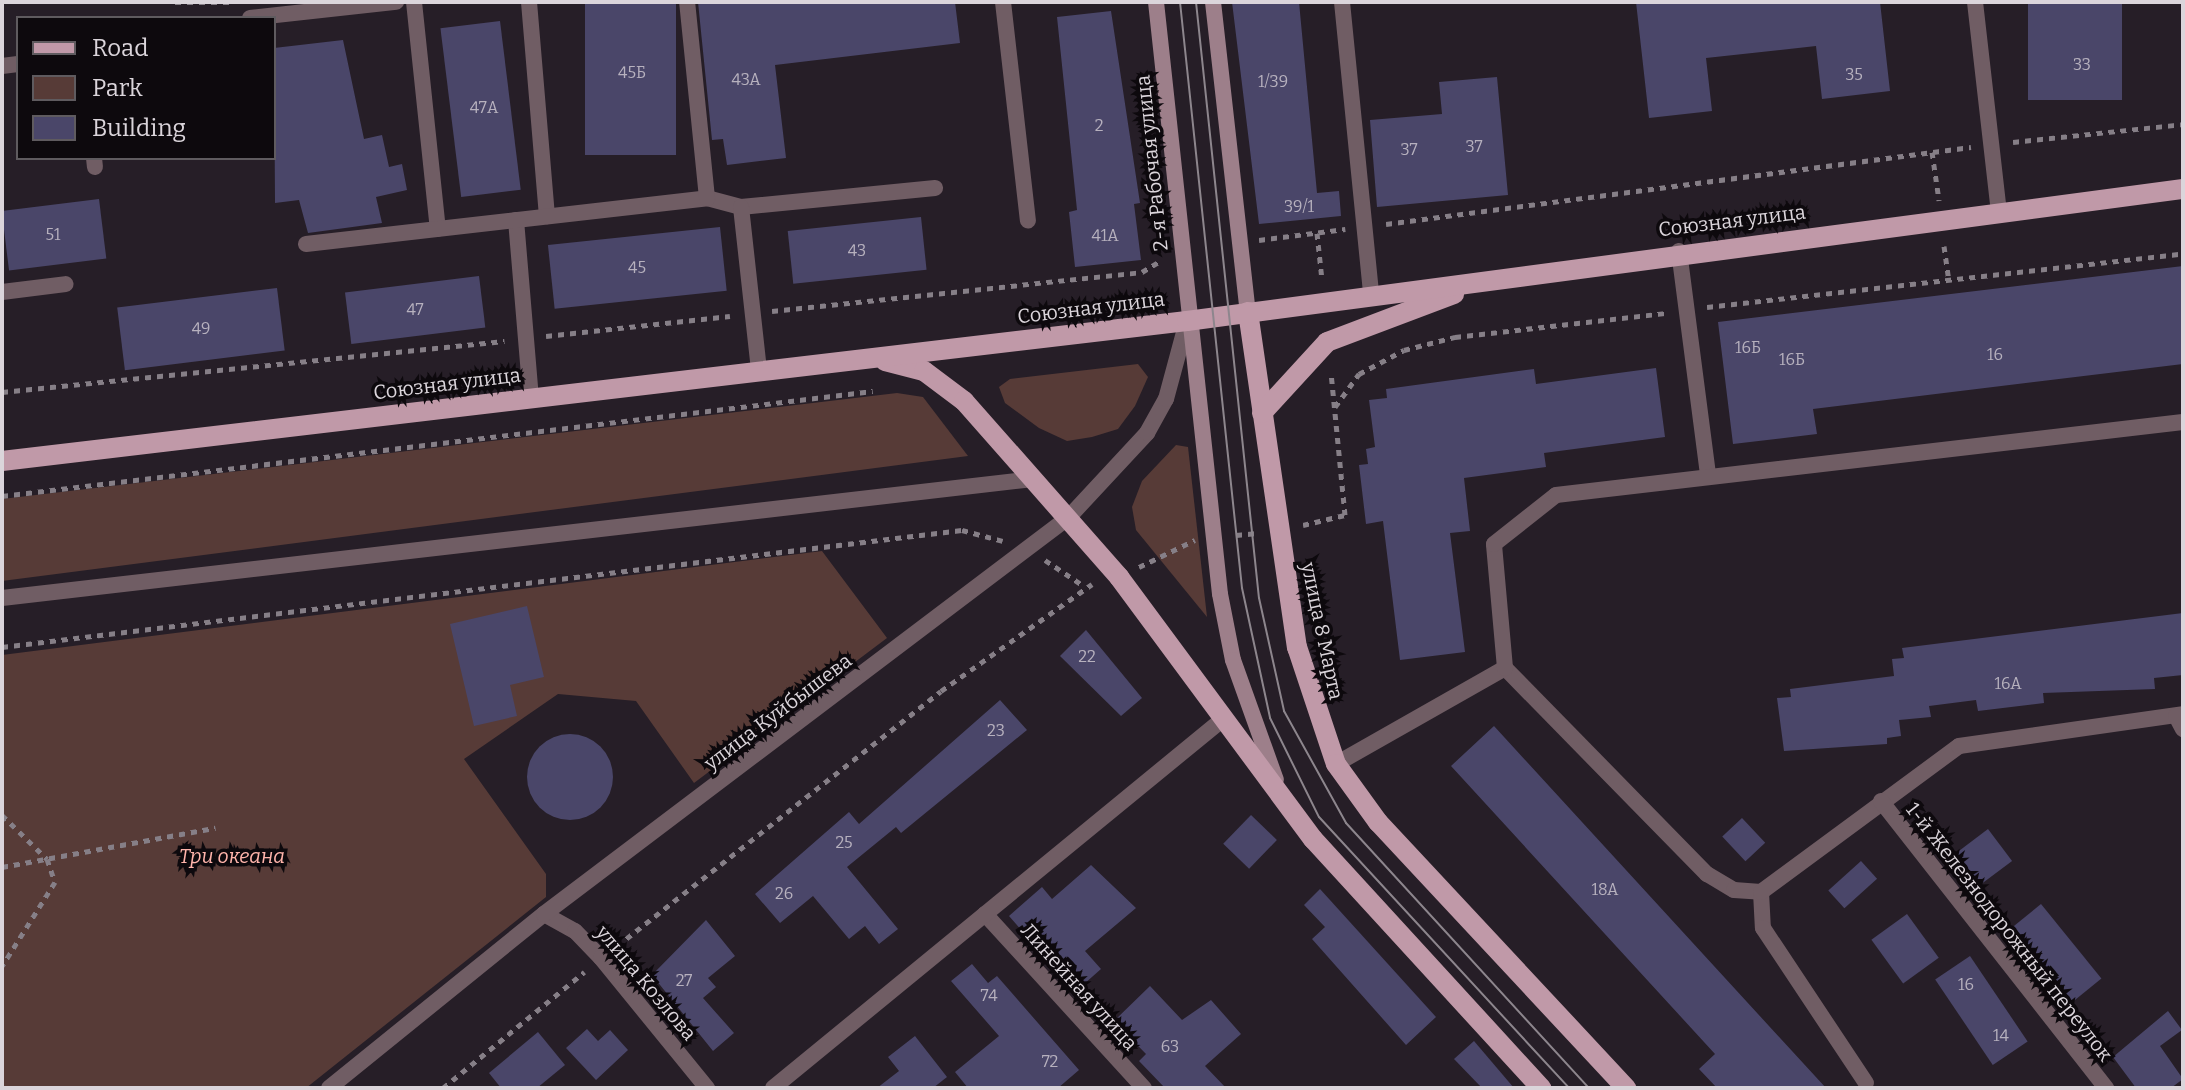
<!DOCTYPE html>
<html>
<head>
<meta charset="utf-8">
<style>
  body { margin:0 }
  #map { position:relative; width:2185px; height:1090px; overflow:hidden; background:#261e27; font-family:Bitter,serif }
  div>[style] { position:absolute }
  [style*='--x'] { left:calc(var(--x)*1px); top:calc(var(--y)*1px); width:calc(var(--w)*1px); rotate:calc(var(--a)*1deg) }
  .green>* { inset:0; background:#573b37 }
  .building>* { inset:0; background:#4a4669; transform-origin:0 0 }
  .round { border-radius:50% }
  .path>* { height:5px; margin-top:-2.5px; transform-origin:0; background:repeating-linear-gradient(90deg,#867f87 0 6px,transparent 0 12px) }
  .service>* { height:16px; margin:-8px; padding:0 8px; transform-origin:8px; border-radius:8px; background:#705d64 }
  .minor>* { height:16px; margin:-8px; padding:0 8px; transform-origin:8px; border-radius:8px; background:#705d64 }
  .secondary>* { height:16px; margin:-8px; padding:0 8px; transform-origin:8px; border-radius:8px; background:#9d7f8a }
  .primary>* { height:20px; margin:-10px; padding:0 10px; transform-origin:10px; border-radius:10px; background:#c099a8 }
  .tram>* { height:2px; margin:-1px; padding:0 1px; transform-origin:1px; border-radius:1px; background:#8d868d }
  span { translate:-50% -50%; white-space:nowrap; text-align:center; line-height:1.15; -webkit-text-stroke:7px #0d090d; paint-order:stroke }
  .number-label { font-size:16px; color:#b7b1be }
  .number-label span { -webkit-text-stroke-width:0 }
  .street-label { font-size:20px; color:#dbd5db }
  .park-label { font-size:20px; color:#ffb4ab; font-style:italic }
  .frame { position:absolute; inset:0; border:4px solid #dbd5db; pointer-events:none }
  .legend { position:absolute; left:16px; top:16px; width:260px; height:144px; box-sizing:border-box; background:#0d090d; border:2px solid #5f5b5f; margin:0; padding:10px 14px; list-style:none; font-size:24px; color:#dbd5db }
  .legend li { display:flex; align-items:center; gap:16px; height:40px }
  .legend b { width:40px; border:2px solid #5f5b5f }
</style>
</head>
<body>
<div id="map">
  <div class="green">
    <div style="clip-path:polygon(1138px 364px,1148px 377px,1135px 406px,1118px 429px,1092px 437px,1067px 441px,1039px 428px,1005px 403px,999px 387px,1010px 379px)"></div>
    <div style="clip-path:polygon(897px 393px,923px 397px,968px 456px,2px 581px,2px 499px)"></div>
    <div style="clip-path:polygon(1176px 445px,1188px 447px,1207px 617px,1136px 530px,1132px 507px,1142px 481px)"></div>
    <div style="clip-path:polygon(822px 551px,887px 638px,694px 783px,636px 701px,558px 694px,464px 759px,546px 874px,546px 897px,306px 1088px,2px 1088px,2px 655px)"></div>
  </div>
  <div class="building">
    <div style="left:585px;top:2px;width:91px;height:153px"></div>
    <div style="clip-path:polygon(698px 2px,955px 2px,960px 43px,775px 65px,786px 158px,727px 165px,723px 139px,712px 140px)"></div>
    <div style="clip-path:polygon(1232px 2px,1299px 2px,1317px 193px,1339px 191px,1341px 216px,1259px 224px)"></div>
    <div style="clip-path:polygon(1636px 2px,1880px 2px,1890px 91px,1822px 99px,1816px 46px,1706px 58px,1712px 111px,1649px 118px)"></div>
    <div style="left:2028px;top:2px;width:94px;height:98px"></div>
    <div style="clip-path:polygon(1111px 11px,1140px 203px,1134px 204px,1141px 260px,1075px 267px,1069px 212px,1077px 210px,1057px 17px)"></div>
    <div style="left:500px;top:21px;width:170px;height:60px;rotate:83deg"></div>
    <div style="clip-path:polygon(343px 40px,364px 139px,382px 135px,389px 167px,402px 164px,407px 190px,376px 197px,382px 223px,308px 233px,299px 200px,275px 203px,274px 48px)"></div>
    <div style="clip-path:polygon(1497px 77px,1508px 195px,1377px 207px,1370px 120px,1442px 114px,1439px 82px)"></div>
    <div style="left:99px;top:199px;width:60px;height:98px;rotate:83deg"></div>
    <div style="left:921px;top:217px;width:53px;height:134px;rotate:84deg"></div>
    <div style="left:720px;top:227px;width:64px;height:173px;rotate:84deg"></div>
    <div style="clip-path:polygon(2183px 266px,2183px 364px,1813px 409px,1817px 434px,1733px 444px,1718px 322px)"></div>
    <div style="left:479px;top:276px;width:52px;height:135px;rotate:83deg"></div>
    <div style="left:277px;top:288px;width:63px;height:161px;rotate:83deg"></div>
    <div style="clip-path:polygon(1656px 368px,1665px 437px,1544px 453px,1546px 467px,1464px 478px,1470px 531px,1450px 533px,1465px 652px,1400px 660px,1383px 521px,1366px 524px,1359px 465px,1368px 464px,1366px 449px,1375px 447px,1369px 400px,1387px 398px,1386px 389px,1534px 369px,1536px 384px)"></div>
    <div style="clip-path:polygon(527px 606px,544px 677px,510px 685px,517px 716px,474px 726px,450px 624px)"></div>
    <div style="clip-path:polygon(2183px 613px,2183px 675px,2154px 678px,2155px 689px,2043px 693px,2044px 703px,1978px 711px,1976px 700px,1929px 706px,1931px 717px,1899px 720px,1901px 736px,1887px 738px,1887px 744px,1784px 751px,1777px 698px,1791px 697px,1790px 689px,1894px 676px,1892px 659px,1904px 658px,1902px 648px)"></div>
    <div style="clip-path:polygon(1086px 630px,1142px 698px,1121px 716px,1060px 656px)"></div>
    <div style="clip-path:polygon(1000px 700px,1027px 730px,901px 833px,896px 827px,847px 867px,898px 929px,879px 944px,865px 926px,849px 939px,813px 896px,780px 923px,755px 894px,849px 812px,859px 824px)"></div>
    <div style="clip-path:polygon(1494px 726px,1758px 1014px,1826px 1088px,1717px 1088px,1699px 1069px,1715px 1054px,1451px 766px)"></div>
    <div class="round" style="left:527px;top:734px;width:86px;height:86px"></div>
    <div style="left:1251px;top:815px;width:36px;height:40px;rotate:44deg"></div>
    <div style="left:1742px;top:818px;width:34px;height:27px;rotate:47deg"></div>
    <div style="left:1988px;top:829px;width:40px;height:41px;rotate:53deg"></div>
    <div style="left:1861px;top:861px;width:24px;height:44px;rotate:48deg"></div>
    <div style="clip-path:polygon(1091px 865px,1136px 908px,1085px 951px,1101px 969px,1075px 992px,1009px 916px,1042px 887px,1052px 899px)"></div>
    <div style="clip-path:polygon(1320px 889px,1436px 1017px,1406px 1045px,1312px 939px,1325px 927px,1304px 905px)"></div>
    <div style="left:2041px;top:904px;width:96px;height:38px;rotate:51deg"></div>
    <div style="left:1907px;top:914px;width:54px;height:44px;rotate:54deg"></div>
    <div style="clip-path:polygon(706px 920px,735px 956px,708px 978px,716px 987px,703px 998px,734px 1033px,713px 1051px,652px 975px)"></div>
    <div style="left:1970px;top:956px;width:103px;height:42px;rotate:56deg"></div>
    <div style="clip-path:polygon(972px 964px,988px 983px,997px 976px,1079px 1070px,1058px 1088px,968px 1088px,955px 1072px,999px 1036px,951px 981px)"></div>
    <div style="clip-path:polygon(1150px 986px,1182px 1020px,1211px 1000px,1241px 1034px,1205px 1066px,1226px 1088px,1165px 1088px,1139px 1061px,1146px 1054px,1114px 1021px)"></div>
    <div style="clip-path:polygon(2168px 1011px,2182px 1030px,2160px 1046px,2183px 1079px,2171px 1088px,2136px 1088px,2113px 1057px)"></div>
    <div style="clip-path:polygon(587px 1029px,598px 1041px,610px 1030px,628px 1050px,596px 1080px,566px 1048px)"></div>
    <div style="clip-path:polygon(538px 1032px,565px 1065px,537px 1088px,501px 1088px,489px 1073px)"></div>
    <div style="clip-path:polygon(915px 1036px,947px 1077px,933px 1088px,877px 1088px,899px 1071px,888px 1057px)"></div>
    <div style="clip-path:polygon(1474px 1041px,1514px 1088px,1482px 1088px,1454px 1059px)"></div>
  </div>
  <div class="path">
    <div style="--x:175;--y:2;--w:58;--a:0"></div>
    <div style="--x:2013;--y:142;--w:171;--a:-6"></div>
    <div style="--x:1932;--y:152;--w:49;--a:81.7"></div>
    <div style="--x:1386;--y:224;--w:590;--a:-7.5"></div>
    <div style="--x:1317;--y:233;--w:47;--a:83.9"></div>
    <div style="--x:1259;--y:240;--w:87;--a:-7.3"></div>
    <div style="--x:1944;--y:246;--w:34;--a:82"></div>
    <div style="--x:1707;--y:307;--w:479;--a:-6.4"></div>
    <div style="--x:772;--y:311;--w:372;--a:-6"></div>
    <div style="--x:1142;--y:272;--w:21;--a:-31"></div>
    <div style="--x:546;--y:336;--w:185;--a:-6.2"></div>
    <div style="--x:2;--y:392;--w:505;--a:-5.8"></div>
    <div style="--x:1335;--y:407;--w:41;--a:-54"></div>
    <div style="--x:1359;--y:374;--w:51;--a:-28.1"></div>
    <div style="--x:1404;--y:350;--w:53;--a:-14.3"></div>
    <div style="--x:1455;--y:337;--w:211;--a:-6.5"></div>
    <div style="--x:2;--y:496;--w:877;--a:-6.87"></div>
    <div style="--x:1303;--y:525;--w:43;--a:-13.4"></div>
    <div style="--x:1345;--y:515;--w:143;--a:-95.6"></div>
    <div style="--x:1236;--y:535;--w:22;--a:-5"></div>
    <div style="--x:1045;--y:560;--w:47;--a:33.7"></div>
    <div style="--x:1139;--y:567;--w:62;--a:-25.7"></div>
    <div style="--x:2;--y:647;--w:967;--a:-6.95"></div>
    <div style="--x:962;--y:530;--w:42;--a:15"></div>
    <div style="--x:2;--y:815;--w:63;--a:44.4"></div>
    <div style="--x:47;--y:859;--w:24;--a:71"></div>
    <div style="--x:55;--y:882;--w:99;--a:122.2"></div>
    <div style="--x:2;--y:867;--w:217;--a:-10.4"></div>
    <div style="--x:617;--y:946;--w:412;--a:-38.2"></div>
    <div style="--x:941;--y:691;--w:185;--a:-35.3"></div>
    <div style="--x:443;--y:1088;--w:183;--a:-39.4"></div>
  </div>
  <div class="service">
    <div style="--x:414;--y:2;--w:228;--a:84"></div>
    <div style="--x:529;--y:2;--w:215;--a:85.2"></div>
    <div style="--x:1003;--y:2;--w:220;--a:83.5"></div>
    <div style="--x:1342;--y:2;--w:294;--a:84.3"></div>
    <div style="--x:1975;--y:2;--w:211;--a:83.5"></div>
    <div style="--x:250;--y:18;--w:147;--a:-6.3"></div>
    <div style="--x:2;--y:66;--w:16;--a:-7"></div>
    <div style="--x:94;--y:158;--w:9;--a:84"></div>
    <div style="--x:707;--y:198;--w:35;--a:15"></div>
    <div style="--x:741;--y:207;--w:195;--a:-5.6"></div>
    <div style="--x:741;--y:207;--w:165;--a:83.7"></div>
    <div style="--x:516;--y:220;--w:179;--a:85.2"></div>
    <div style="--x:306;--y:244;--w:404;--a:-6.5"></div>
    <div style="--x:707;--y:198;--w:197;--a:-95.8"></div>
    <div style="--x:1679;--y:251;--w:226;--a:82.6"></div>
    <div style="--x:2;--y:292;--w:64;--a:-7.1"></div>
    <div style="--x:1505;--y:668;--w:289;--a:45.6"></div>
    <div style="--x:1707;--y:874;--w:31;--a:31"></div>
    <div style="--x:1734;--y:890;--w:27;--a:4"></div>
    <div style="--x:1761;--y:892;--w:36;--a:87"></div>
    <div style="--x:1763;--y:928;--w:186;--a:56.4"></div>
    <div style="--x:1336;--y:764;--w:194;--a:-29.6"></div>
    <div style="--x:1505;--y:668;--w:124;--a:-95.1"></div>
    <div style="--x:1494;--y:544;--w:79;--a:-38.3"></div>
    <div style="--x:1556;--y:495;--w:631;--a:-6.64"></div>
    <div style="--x:1761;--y:892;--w:246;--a:-36.4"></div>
    <div style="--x:1959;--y:746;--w:226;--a:-8.1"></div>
  </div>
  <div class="minor">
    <div style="--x:2;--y:598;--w:1038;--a:-6.58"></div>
    <div style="--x:2176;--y:716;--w:15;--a:62"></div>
    <div style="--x:1881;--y:801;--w:365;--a:51.9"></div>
    <div style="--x:544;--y:914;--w:35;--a:29"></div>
    <div style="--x:575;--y:931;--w:37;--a:46"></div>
    <div style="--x:601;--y:958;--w:168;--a:50.8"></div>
    <div style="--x:985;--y:914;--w:236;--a:47.6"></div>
    <div style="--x:329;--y:1088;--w:277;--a:-39"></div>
    <div style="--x:544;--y:914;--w:658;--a:-37.1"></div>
    <div style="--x:1069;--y:517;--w:115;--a:-47.1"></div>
    <div style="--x:1147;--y:433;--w:39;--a:-61"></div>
    <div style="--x:1166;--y:399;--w:81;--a:-74.9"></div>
    <div style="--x:773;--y:1088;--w:582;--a:-39.35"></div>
  </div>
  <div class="secondary">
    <div style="--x:1156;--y:2;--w:595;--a:83.83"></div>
    <div style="--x:1220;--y:594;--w:67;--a:78.9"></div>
    <div style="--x:1233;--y:660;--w:127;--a:70.3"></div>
    <div style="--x:1213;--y:2;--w:312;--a:83.6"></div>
  </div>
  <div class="primary">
    <div style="--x:1248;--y:312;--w:339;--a:81.7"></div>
    <div style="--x:1297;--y:647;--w:123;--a:71.6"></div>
    <div style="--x:1336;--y:764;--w:72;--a:54.1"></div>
    <div style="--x:1378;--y:822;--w:364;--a:47"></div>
    <div style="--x:885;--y:361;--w:40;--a:14.4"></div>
    <div style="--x:924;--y:371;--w:50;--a:36.9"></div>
    <div style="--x:964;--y:401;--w:235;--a:48.6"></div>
    <div style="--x:1119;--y:577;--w:326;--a:53.5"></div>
    <div style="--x:1313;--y:839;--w:338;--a:47.5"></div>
    <div style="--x:1262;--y:413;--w:96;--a:-47.5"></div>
    <div style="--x:1327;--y:342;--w:136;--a:-20.7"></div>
    <div style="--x:2;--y:461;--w:1193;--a:-6.74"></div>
    <div style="--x:1187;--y:321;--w:1005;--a:-7.55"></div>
  </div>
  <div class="tram">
    <div style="--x:1180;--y:2;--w:589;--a:83.96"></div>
    <div style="--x:1242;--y:588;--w:133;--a:77.8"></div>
    <div style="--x:1270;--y:718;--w:110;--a:63.7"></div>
    <div style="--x:1319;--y:817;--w:369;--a:47.3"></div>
    <div style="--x:1196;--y:2;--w:599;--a:83.97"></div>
    <div style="--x:1259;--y:598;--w:116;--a:77.5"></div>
    <div style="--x:1284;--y:711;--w:128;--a:61"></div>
    <div style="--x:1346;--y:823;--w:360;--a:47.5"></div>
  </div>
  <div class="number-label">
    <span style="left:2082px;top:65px">33</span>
    <span style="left:632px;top:73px">45Б</span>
    <span style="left:1854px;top:75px">35</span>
    <span style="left:746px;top:80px">43А</span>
    <span style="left:1273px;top:82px">1/39</span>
    <span style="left:484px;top:108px">47А</span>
    <span style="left:1099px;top:126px">2</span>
    <span style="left:1474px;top:147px">37</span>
    <span style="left:1409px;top:150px">37</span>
    <span style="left:1299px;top:207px">39/1</span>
    <span style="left:53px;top:235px">51</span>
    <span style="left:1105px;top:236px">41А</span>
    <span style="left:857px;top:251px">43</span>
    <span style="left:637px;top:268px">45</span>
    <span style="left:415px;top:310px">47</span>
    <span style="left:201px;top:329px">49</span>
    <span style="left:1748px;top:348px">16Б</span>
    <span style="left:1995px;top:355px">16</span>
    <span style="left:1792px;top:360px">16Б</span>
    <span style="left:1087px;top:657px">22</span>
    <span style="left:2008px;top:684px">16А</span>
    <span style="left:996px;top:731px">23</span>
    <span style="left:844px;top:843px">25</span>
    <span style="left:1605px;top:890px">18А</span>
    <span style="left:784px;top:894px">26</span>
    <span style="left:684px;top:981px">27</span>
    <span style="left:1966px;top:985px">16</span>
    <span style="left:989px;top:996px">74</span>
    <span style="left:2001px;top:1036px">14</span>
    <span style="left:1170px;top:1047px">63</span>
    <span style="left:1050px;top:1062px">72</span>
  </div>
  <div class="street-label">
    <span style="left:1152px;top:163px;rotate:-96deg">2-я Рабочая улица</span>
    <span style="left:1732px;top:221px;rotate:-7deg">Союзная улица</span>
    <span style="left:1091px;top:308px;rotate:-7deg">Союзная улица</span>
    <span style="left:447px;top:384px;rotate:-7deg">Союзная улица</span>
    <span style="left:1322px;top:631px;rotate:78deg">улица 8 Марта</span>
    <span style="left:778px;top:712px;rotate:-37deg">улица Куйбышева</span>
    <span style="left:2009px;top:932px;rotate:52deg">1-й Железнодорожный переулок</span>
    <span style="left:646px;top:983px;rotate:50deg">улица Козлова</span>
    <span style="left:1079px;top:987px;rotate:48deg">Линейная улица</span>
  </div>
  <div class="park-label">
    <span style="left:232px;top:856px">Три океана</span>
  </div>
  <div class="frame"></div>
  <ul class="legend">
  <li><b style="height:10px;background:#c099a8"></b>Road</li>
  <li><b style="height:22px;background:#573b37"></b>Park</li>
  <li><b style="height:22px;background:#4a4669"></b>Building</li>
  </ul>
</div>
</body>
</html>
